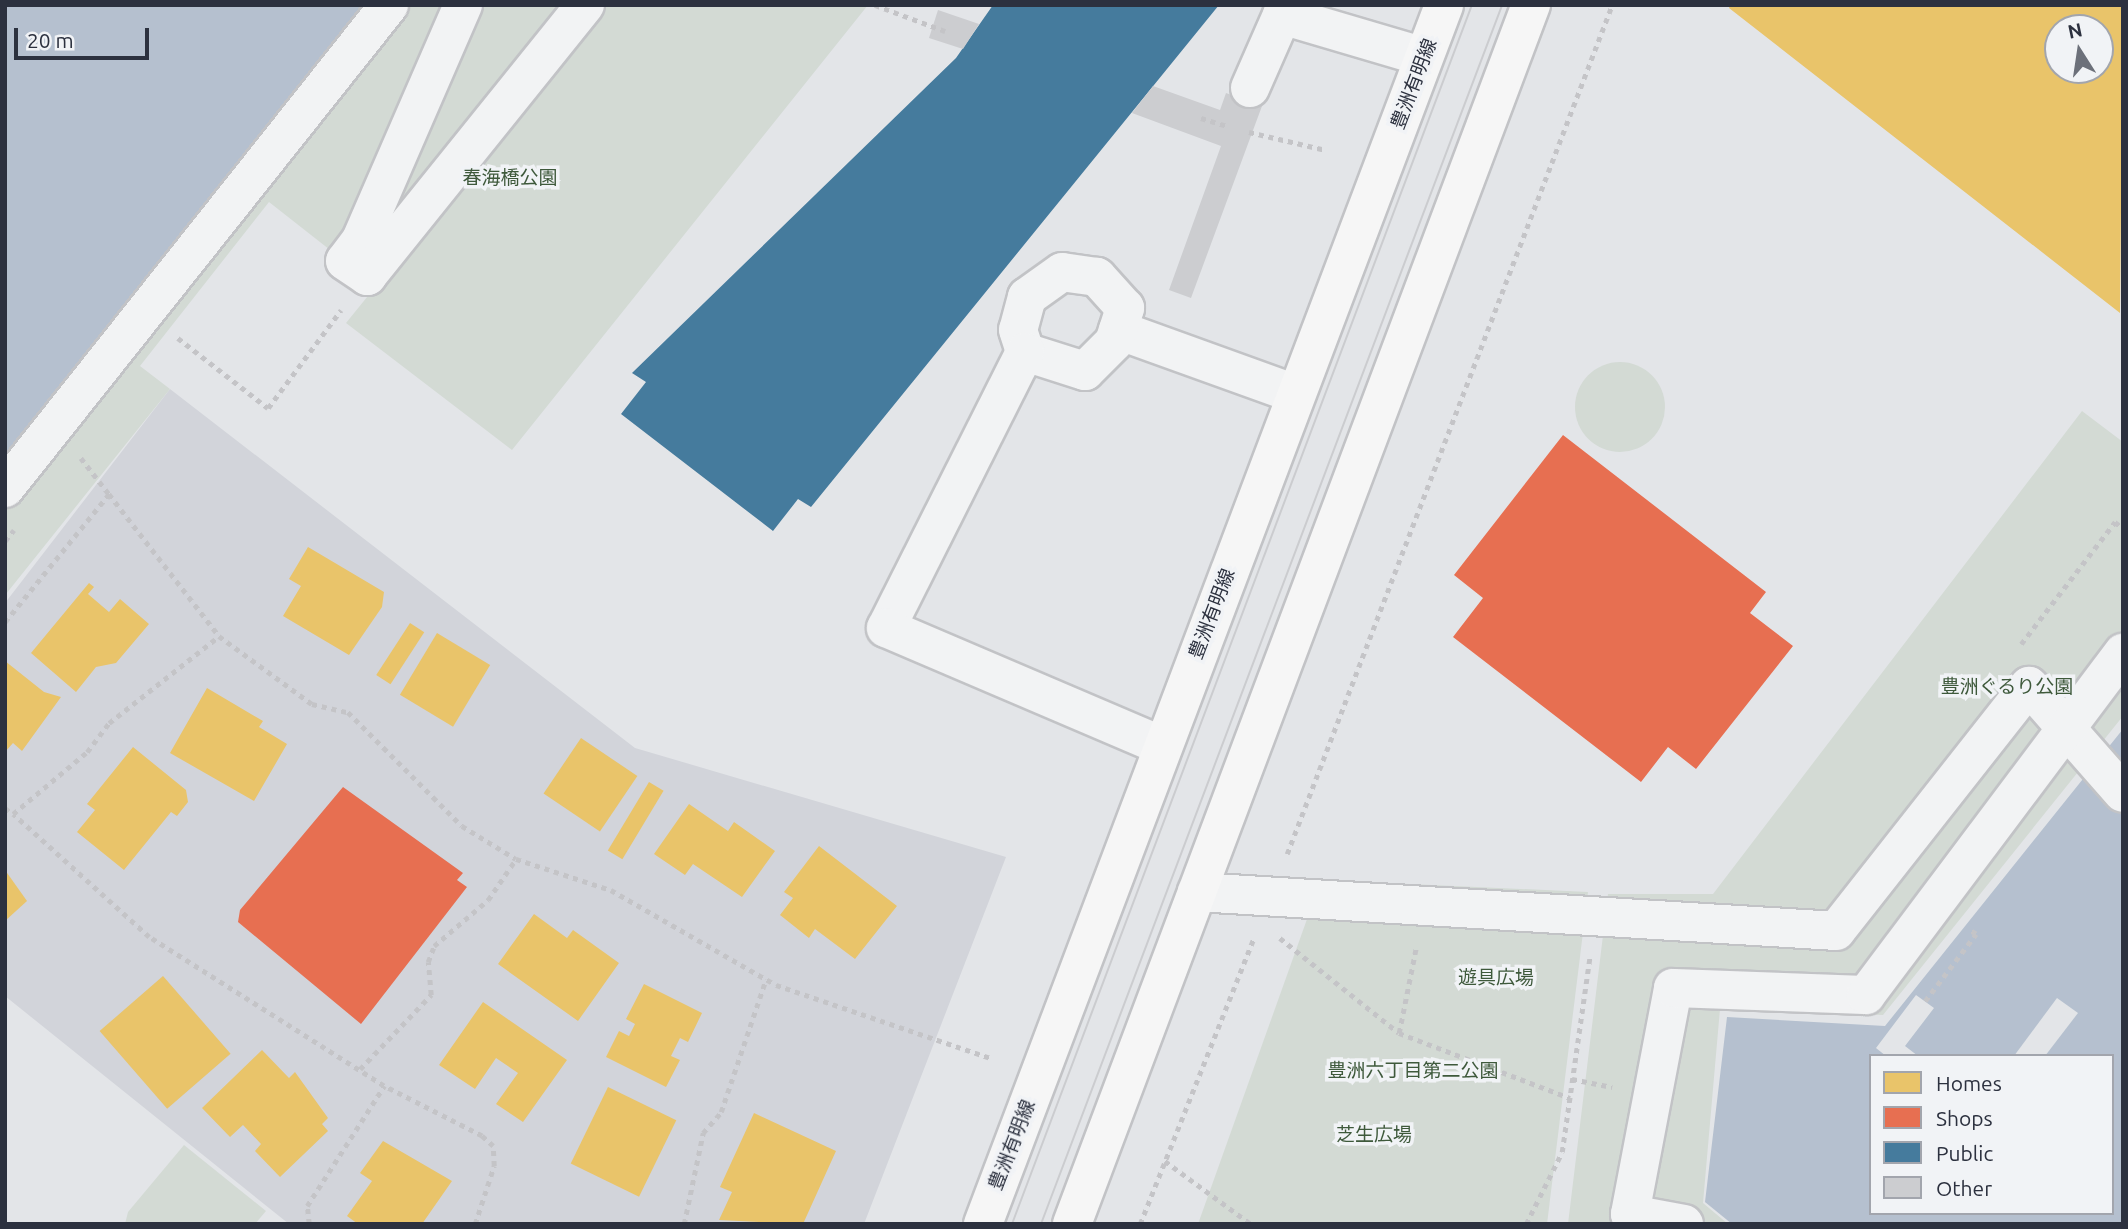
<!DOCTYPE html>
<html>
<head>
<meta charset="utf-8">
<style>
  body { margin:0 }
  #map { position:relative; width:2128px; height:1229px; overflow:hidden; background:#e3e5e8; font-family:Ubuntu,"Noto Sans JP",sans-serif }
  div>[style] { position:absolute }
  [style*='--x'] { left:calc(var(--x)*1px); top:calc(var(--y)*1px); width:calc(var(--w)*1px); rotate:calc(var(--a)*1deg) }
  .built>* { inset:0; background:#d2d4da }
  .green>* { inset:0; background:#d3dad4 }
  .round { border-radius:50% }
  .water>* { inset:0; background:#b5c0cf }
  .pier>* { inset:0; background:#e3e5e8 }
  .homes>* { inset:0; background:#e9c46a; transform-origin:0 0 }
  .shops>* { inset:0; background:#e76f51 }
  .public>* { inset:0; background:#457b9d }
  .building>* { inset:0; background:#cccdd0 }
  .path>* { height:4.5px; margin-top:-2.25px; transform-origin:0; background:repeating-linear-gradient(90deg,#c4c4c7 0 5px,transparent 0 10px) }
  .roads { filter:drop-shadow(2px 0 #c2c3c6) drop-shadow(-2px 0 #c2c3c6) drop-shadow(0 2px #c2c3c6) drop-shadow(0 -2px #c2c3c6) }
  .minor>* { height:38px; margin:-19px; padding:0 19px; transform-origin:19px; border-radius:19px; background:#f2f3f4 }
  .major>* { height:38px; margin:-19px; padding:0 19px; transform-origin:19px; border-radius:19px; background:#f6f6f6 }
  .tram>* { height:2px; margin:-1px; padding:0 1px; transform-origin:1px; border-radius:1px; background:#cbcccf }
  span { translate:-50% -50%; white-space:nowrap; text-align:center; line-height:1.15; -webkit-text-stroke:7px #f1f3f6; paint-order:stroke }
  .street-label { font-size:19px; color:#2c313f }
  .park-label { font-size:19px; color:#3e593b }
  .frame { position:absolute; inset:0; border:7px solid #2c313f; pointer-events:none }
  .legend { position:absolute; left:1869px; top:1054px; width:245px; height:161px; box-sizing:border-box; background:#f1f3f6; border:2px solid #a2a5ad; margin:0; padding:9px 12px; list-style:none; font-size:21px; color:#2c313f }
  .legend li { display:flex; align-items:center; gap:14px; height:35px }
  .legend b { width:35px; border:2px solid #a2a5ad }
  .north { position:absolute; left:2044px; top:14px; width:70px; height:70px; box-sizing:border-box; background:#f1f3f6; border:2px solid #a2a5ad; border-radius:50%; rotate:348deg; font-size:19px; font-weight:700; line-height:28px; text-align:center; color:#2c313f }
  .north::after { content:''; display:block; margin:auto; width:24px; height:32px; background:#6c707a; clip-path:polygon(50% 0,100% 100%,50% 72%,0 100%) }
  .scale { position:absolute; left:14px; top:28px; width:135px; height:32px; box-sizing:border-box; border:4px solid #2c313f; border-top:0; padding-left:9px; font-size:21px; line-height:24px; white-space:nowrap; color:#2c313f; -webkit-text-stroke:5px #f1f3f6; paint-order:stroke }
</style>
</head>
<body>
<div id="map">
  <div class="built">
    <div style="clip-path:polygon(170px 389px,635px 748px,1006px 857px,864px 1224px,289px 1224px,5px 996px,5px 603px)"></div>
  </div>
  <div class="green">
    <div style="clip-path:polygon(368px 5px,868px 5px,512px 450px,346px 323px,376px 286px,269px 202px,140px 366px,170px 389px,6px 594px,5px 466px)"></div>
    <div class="round" style="left:1575px;top:362px;width:90px;height:90px"></div>
    <div style="clip-path:polygon(2082px 411px,2123px 442px,2123px 716px,1883px 1015px,1720px 1009px,1703px 1203px,1728px 1224px,1568px 1224px,1608px 894px,1713px 894px)"></div>
    <div style="clip-path:polygon(1321px 880px,1588px 892px,1547px 1224px,1198px 1224px)"></div>
    <div style="clip-path:polygon(184px 1145px,266px 1211px,255px 1224px,125px 1224px,128px 1212px)"></div>
  </div>
  <div class="water">
    <div style="clip-path:polygon(5px 5px,370px 5px,5px 468px)"></div>
    <div style="clip-path:polygon(evenodd,2123px 729px,2123px 1224px,1732px 1224px,1705px 1202px,1727px 1017px,1885px 1026px,2123px 729px,1871px 1056px,2112px 1056px,2112px 1213px,1871px 1213px,1871px 1056px)"></div>
  </div>
  <div class="pier">
    <div style="clip-path:polygon(1916px 995px,1934px 1008px,1905px 1046px,1918px 1056px,1886px 1056px,1876px 1048px)"></div>
    <div style="clip-path:polygon(2057px 998px,2078px 1013px,2045px 1056px,2014px 1056px)"></div>
  </div>
  <div class="homes">
    <div style="clip-path:polygon(evenodd,2123px 5px,2120px 313px,1729px 8px,1730px 5px,2123px 5px,2058px 28px,2100px 28px,2100px 70px,2058px 70px,2058px 28px)"></div>
    <div style="clip-path:polygon(308px 547px,384px 592px,382px 607px,349px 655px,283px 616px,301px 586px,289px 579px)"></div>
    <div style="clip-path:polygon(89px 583px,94px 587px,88px 594px,109px 612px,120px 599px,149px 624px,116px 663px,96px 667px,76px 692px,31px 653px)"></div>
    <div style="left:410px;top:623px;width:17px;height:62px;rotate:33deg"></div>
    <div style="left:437px;top:633px;width:62px;height:72px;rotate:31deg"></div>
    <div style="clip-path:polygon(5px 661px,44px 692px,61px 697px,22px 751px,13px 743px,5px 752px)"></div>
    <div style="clip-path:polygon(207px 688px,263px 721px,259px 727px,287px 744px,254px 801px,170px 753px)"></div>
    <div style="left:581px;top:738px;width:68px;height:67px;rotate:34deg"></div>
    <div style="clip-path:polygon(133px 747px,186px 790px,188px 802px,177px 816px,171px 812px,124px 870px,77px 832px,95px 810px,87px 804px)"></div>
    <div style="left:649px;top:782px;width:17px;height:80px;rotate:31deg"></div>
    <div style="clip-path:polygon(689px 804px,728px 831px,734px 822px,775px 851px,742px 897px,693px 864px,685px 875px,654px 854px)"></div>
    <div style="clip-path:polygon(819px 846px,897px 906px,855px 959px,815px 929px,809px 938px,780px 915px,793px 898px,784px 892px)"></div>
    <div style="clip-path:polygon(5px 870px,27px 901px,5px 921px)"></div>
    <div style="clip-path:polygon(534px 914px,567px 938px,573px 930px,619px 963px,578px 1021px,498px 964px)"></div>
    <div style="left:163px;top:976px;width:103px;height:84px;rotate:49deg"></div>
    <div style="clip-path:polygon(644px 984px,702px 1013px,688px 1042px,680px 1038px,671px 1056px,680px 1060px,666px 1087px,606px 1057px,619px 1031px,629px 1036px,635px 1024px,626px 1019px)"></div>
    <div style="clip-path:polygon(483px 1002px,567px 1060px,523px 1122px,496px 1104px,518px 1073px,496px 1058px,475px 1089px,439px 1065px)"></div>
    <div style="clip-path:polygon(262px 1050px,289px 1078px,295px 1072px,328px 1118px,322px 1124px,328px 1131px,280px 1177px,255px 1151px,261px 1144px,243px 1125px,230px 1137px,202px 1108px)"></div>
    <div style="left:608px;top:1087px;width:76px;height:85px;rotate:26deg"></div>
    <div style="clip-path:polygon(754px 1113px,836px 1151px,803px 1224px,719px 1220px,732px 1192px,720px 1187px)"></div>
    <div style="clip-path:polygon(383px 1141px,452px 1181px,422px 1224px,358px 1224px,347px 1216px,372px 1181px,360px 1173px)"></div>
  </div>
  <div class="shops">
    <div style="clip-path:polygon(1563px 435px,1766px 592px,1750px 613px,1793px 646px,1696px 769px,1668px 747px,1641px 782px,1453px 637px,1483px 598px,1454px 575px)"></div>
    <div style="clip-path:polygon(343px 787px,463px 873px,457px 880px,467px 887px,361px 1024px,238px 922px,240px 910px)"></div>
  </div>
  <div class="public">
    <div style="clip-path:polygon(993px 5px,1219px 5px,811px 507px,798px 499px,773px 531px,621px 414px,646px 382px,632px 373px,956px 58px)"></div>
  </div>
  <div class="building">
    <div style="clip-path:polygon(938px 10px,979px 24px,963px 49px,929px 38px)"></div>
    <div style="clip-path:polygon(1153px 86px,1220px 110px,1226px 93px,1262px 106px,1191px 298px,1169px 290px,1221px 146px,1132px 113px)"></div>
  </div>
  <div class="path">
    <div style="--x:875;--y:5;--w:75;--a:20.4"></div>
    <div style="--x:1201;--y:118;--w:27;--a:17"></div>
    <div style="--x:1249;--y:132;--w:79;--a:13.2"></div>
    <div style="--x:178;--y:338;--w:114;--a:37.9"></div>
    <div style="--x:268;--y:408;--w:122;--a:-53.3"></div>
    <div style="--x:81;--y:458;--w:46;--a:52.1"></div>
    <div style="--x:5;--y:541;--w:14;--a:-51"></div>
    <div style="--x:5;--y:622;--w:165;--a:-50.9"></div>
    <div style="--x:109;--y:494;--w:180;--a:52.2"></div>
    <div style="--x:2021;--y:644;--w:154;--a:-52.4"></div>
    <div style="--x:2115;--y:522;--w:10;--a:37"></div>
    <div style="--x:5;--y:808;--w:10;--a:37"></div>
    <div style="--x:1287;--y:854;--w:909;--a:-69.05"></div>
    <div style="--x:1280;--y:938;--w:152;--a:38.6"></div>
    <div style="--x:1399;--y:1033;--w:183;--a:20.8"></div>
    <div style="--x:1925;--y:1001;--w:84;--a:-52.7"></div>
    <div style="--x:1976;--y:934;--w:9;--a:-148"></div>
    <div style="--x:1399;--y:1033;--w:87;--a:-78.7"></div>
    <div style="--x:360;--y:1069;--w:103;--a:-46.2"></div>
    <div style="--x:431;--y:995;--w:33;--a:-95"></div>
    <div style="--x:428;--y:962;--w:17;--a:-69"></div>
    <div style="--x:434;--y:946;--w:71;--a:-40.4"></div>
    <div style="--x:488;--y:900;--w:50;--a:-55.7"></div>
    <div style="--x:1572;--y:1079;--w:41;--a:11.3"></div>
    <div style="--x:1165;--y:1161;--w:107;--a:36.2"></div>
    <div style="--x:309;--y:1224;--w:18;--a:-96"></div>
    <div style="--x:307;--y:1206;--w:143;--a:-57.3"></div>
    <div style="--x:475;--y:1224;--w:61;--a:-71.9"></div>
    <div style="--x:494;--y:1166;--w:20;--a:-93"></div>
    <div style="--x:493;--y:1146;--w:15;--a:-138"></div>
    <div style="--x:482;--y:1136;--w:110;--a:-153"></div>
    <div style="--x:384;--y:1086;--w:278;--a:-147.6"></div>
    <div style="--x:149;--y:937;--w:183;--a:-137.9"></div>
    <div style="--x:13;--y:814;--w:97;--a:-40"></div>
    <div style="--x:87;--y:752;--w:36;--a:-53"></div>
    <div style="--x:109;--y:723;--w:140;--a:-38.3"></div>
    <div style="--x:219;--y:636;--w:115;--a:36.2"></div>
    <div style="--x:312;--y:704;--w:37;--a:13"></div>
    <div style="--x:348;--y:712;--w:161;--a:45"></div>
    <div style="--x:462;--y:826;--w:63;--a:31.4"></div>
    <div style="--x:516;--y:859;--w:100;--a:18.1"></div>
    <div style="--x:611;--y:890;--w:190;--a:29.9"></div>
    <div style="--x:776;--y:985;--w:227;--a:18.8"></div>
    <div style="--x:684;--y:1224;--w:93;--a:-78.2"></div>
    <div style="--x:703;--y:1133;--w:28;--a:-49"></div>
    <div style="--x:721;--y:1112;--w:140;--a:-71.3"></div>
    <div style="--x:1140;--y:1224;--w:309;--a:-68.3"></div>
    <div style="--x:1526;--y:1224;--w:80;--a:-63.4"></div>
    <div style="--x:1562;--y:1152;--w:198;--a:-81.9"></div>
  </div>
  <div class="roads">
    <div class="minor">
      <div style="--x:463;--y:5;--w:256;--a:113.5"></div>
      <div style="--x:361;--y:240;--w:26;--a:127"></div>
      <div style="--x:345;--y:261;--w:27;--a:34"></div>
      <div style="--x:367;--y:276;--w:348;--a:-51.2"></div>
      <div style="--x:1250;--y:88;--w:80;--a:-66.3"></div>
      <div style="--x:1282;--y:15;--w:145;--a:16.4"></div>
      <div style="--x:1118;--y:330;--w:189;--a:19.8"></div>
      <div style="--x:1025;--y:352;--w:63;--a:17.6"></div>
      <div style="--x:1085;--y:371;--w:41;--a:-45"></div>
      <div style="--x:1114;--y:342;--w:36;--a:-72"></div>
      <div style="--x:1125;--y:308;--w:42;--a:-132.1"></div>
      <div style="--x:1097;--y:277;--w:35;--a:-172"></div>
      <div style="--x:1062;--y:272;--w:43;--a:144.5"></div>
      <div style="--x:1027;--y:297;--w:34;--a:105"></div>
      <div style="--x:1018;--y:330;--w:23;--a:72"></div>
      <div style="--x:1025;--y:352;--w:309;--a:116.7"></div>
      <div style="--x:886;--y:628;--w:300;--a:23.1"></div>
      <div style="--x:5;--y:488;--w:617;--a:-51.51"></div>
      <div style="--x:1197;--y:892;--w:640;--a:3.49"></div>
      <div style="--x:1836;--y:931;--w:312;--a:-51.8"></div>
      <div style="--x:2029;--y:686;--w:142;--a:48.7"></div>
      <div style="--x:1684;--y:1224;--w:55;--a:-169.5"></div>
      <div style="--x:1630;--y:1214;--w:230;--a:-79.2"></div>
      <div style="--x:1673;--y:988;--w:193;--a:2.1"></div>
      <div style="--x:1866;--y:995;--w:428;--a:-53.1"></div>
    </div>
    <div class="major">
      <div style="--x:983;--y:1224;--w:1303;--a:-69.28"></div>
      <div style="--x:1072;--y:1224;--w:1303;--a:-69.37"></div>
    </div>
  </div>
  <div class="tram">
    <div style="--x:1012;--y:1224;--w:1303;--a:-69.33"></div>
    <div style="--x:1041;--y:1224;--w:1303;--a:-69.28"></div>
  </div>
  <div class="street-label">
    <span style="left:1414px;top:84px;rotate:-69deg">豊洲有明線</span>
    <span style="left:1212px;top:614px;rotate:-69deg">豊洲有明線</span>
    <span style="left:1012px;top:1145px;rotate:-69deg">豊洲有明線</span>
  </div>
  <div class="park-label">
    <span style="left:510px;top:178px">春海橋公園</span>
    <span style="left:2007px;top:687px">豊洲ぐるり公園</span>
    <span style="left:1496px;top:978px">遊具広場</span>
    <span style="left:1413px;top:1071px">豊洲六丁目第二公園</span>
    <span style="left:1374px;top:1135px">芝生広場</span>
  </div>
  <div class="frame"></div>
  <ul class="legend">
  <li><b style="height:19px;background:#e9c46a"></b>Homes</li>
  <li><b style="height:19px;background:#e76f51"></b>Shops</li>
  <li><b style="height:19px;background:#457b9d"></b>Public</li>
  <li><b style="height:19px;background:#cccdd0"></b>Other</li>
  </ul>
  <div class="north">N</div>
  <div class="scale">20 m</div>
</div>
</body>
</html>
